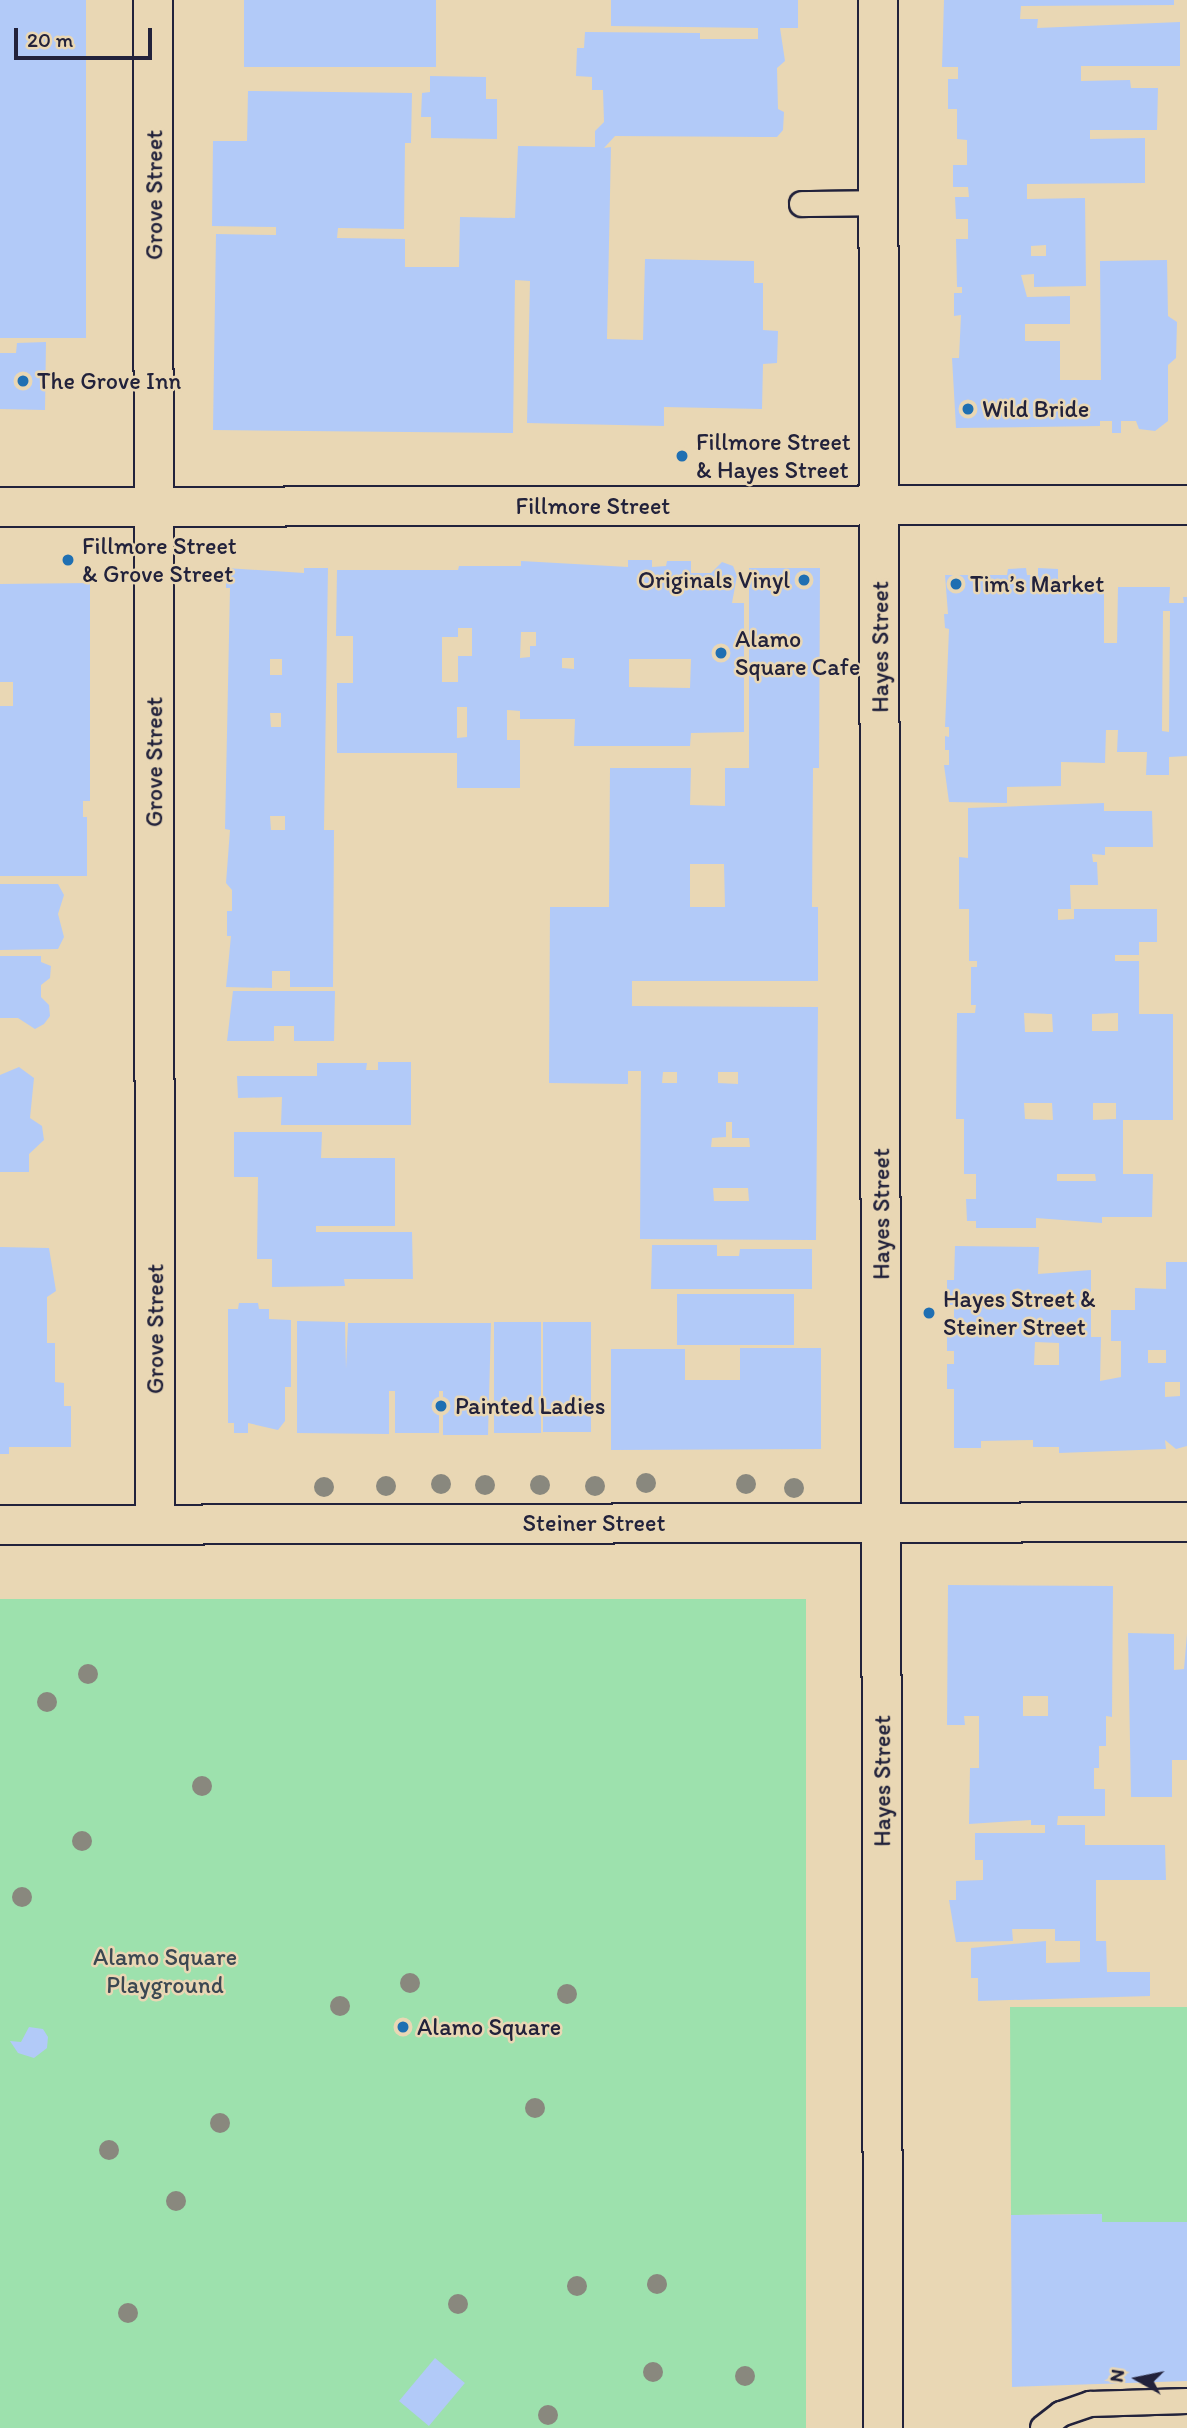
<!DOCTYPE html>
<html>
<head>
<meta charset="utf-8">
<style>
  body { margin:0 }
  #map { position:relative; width:1187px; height:2428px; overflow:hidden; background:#e9d7b4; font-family:Itim,sans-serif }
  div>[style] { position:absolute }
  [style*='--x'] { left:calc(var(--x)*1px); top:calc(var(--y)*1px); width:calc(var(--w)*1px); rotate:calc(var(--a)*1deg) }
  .green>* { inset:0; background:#9de1ad; transform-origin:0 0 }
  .building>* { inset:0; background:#b2caf8; transform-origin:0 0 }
  .roads { filter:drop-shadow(2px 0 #22223b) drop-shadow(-2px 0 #22223b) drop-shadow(0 2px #22223b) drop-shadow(0 -2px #22223b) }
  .service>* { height:24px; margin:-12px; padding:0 12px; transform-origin:12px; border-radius:12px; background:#e9d7b4 }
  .minor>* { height:38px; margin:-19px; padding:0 19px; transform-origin:19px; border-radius:19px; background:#e9d7b4 }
  .trees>* { width:20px; height:20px; margin:-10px; border-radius:50%; background:#89887e }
  .dots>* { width:19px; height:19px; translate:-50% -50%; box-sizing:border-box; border:4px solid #e9d7b4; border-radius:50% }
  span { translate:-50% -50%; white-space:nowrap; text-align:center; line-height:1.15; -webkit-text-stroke:5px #e9d7b4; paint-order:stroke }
  .street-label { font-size:24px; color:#22223b }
  .poi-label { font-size:24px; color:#22223b }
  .left { translate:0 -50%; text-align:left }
  .right { translate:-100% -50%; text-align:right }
  .park-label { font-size:24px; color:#3b4852 }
  .north { position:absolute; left:1103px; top:2344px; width:70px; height:70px; -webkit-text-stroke:5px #e9d7b4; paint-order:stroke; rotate:279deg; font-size:19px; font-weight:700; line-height:28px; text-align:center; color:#22223b }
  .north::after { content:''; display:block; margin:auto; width:24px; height:32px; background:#22223b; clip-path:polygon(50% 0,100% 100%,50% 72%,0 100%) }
  .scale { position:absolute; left:14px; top:28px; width:138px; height:32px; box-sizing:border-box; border:4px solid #22223b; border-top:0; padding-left:9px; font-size:21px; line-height:24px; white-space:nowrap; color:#22223b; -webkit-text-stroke:5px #e9d7b4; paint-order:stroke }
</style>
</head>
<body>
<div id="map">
  <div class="green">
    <div style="left:806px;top:1599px;width:829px;height:806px;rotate:90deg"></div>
    <div style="clip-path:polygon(1010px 2007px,1187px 2007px,1187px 2222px,1102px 2222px,1101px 2214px,1011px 2215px)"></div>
  </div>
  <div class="building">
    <div style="left:0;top:0;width:86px;height:338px"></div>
    <div style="left:244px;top:0;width:192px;height:67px"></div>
    <div style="clip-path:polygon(611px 0,798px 0,798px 28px,780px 28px,785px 61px,777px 68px,778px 109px,784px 112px,783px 130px,777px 137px,615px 136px,604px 148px,611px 147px,607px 339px,643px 340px,645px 259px,754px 261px,754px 283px,763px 283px,763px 330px,778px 331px,777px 363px,763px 364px,762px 409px,664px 407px,664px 426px,527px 423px,530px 281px,515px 280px,513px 433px,213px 430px,216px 234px,276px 235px,276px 227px,212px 226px,213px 141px,247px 141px,248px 91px,412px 93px,411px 143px,405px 143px,404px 229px,338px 228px,337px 238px,405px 239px,405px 267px,459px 267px,460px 217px,515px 218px,518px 146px,595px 147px,595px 131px,604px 122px,603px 90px,592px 90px,592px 77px,576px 76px,577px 48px,584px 48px,585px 32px,700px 33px,700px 39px,758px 39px,758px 28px,611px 26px)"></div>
    <div style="clip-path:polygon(evenodd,944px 0,1174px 0,1174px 5px,1021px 6px,1020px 19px,1038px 19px,1037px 28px,1180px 22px,1180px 66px,1081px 66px,1081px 81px,1130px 80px,1131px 88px,1158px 88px,1157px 130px,1090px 130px,1090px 139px,1145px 138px,1145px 183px,1027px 184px,1027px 199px,1085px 198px,1086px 286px,1034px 287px,1034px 274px,1021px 275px,1027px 297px,1070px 296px,1070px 324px,1025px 324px,1025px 341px,1060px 341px,1060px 380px,1101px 380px,1100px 261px,1167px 260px,1168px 316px,1177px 322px,1176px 358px,1168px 365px,1168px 421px,1155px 431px,1139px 429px,1136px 421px,1121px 421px,1121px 433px,1112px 433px,1112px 421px,1100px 421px,1100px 426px,956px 428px,952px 358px,959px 358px,961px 315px,954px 316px,954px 293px,962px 293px,962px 287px,957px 287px,956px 239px,968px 239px,968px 219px,956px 219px,955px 197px,969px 197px,968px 187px,953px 187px,953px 165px,967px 165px,967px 140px,957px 139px,957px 109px,948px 109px,948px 79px,958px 79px,958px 67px,942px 67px,944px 0,1046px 245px,1046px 256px,1031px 256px,1031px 246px,1046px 245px)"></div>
    <div style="clip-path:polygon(430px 76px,486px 77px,486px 99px,497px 99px,497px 139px,431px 138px,431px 117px,421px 117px,422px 93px,430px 92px)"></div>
    <div style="clip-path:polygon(46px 342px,45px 410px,0 409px,0 353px,16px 353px,17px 343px)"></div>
    <div style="clip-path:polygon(evenodd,628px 560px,652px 560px,652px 567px,666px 566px,667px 561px,691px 561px,691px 573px,711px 573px,722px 562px,733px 566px,737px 576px,732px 603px,744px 603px,744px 732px,691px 733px,690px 746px,574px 746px,575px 719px,520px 719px,520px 711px,507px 710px,507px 740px,520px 740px,520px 788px,457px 788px,457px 753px,337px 753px,337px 683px,353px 683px,353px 636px,336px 636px,337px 570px,458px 570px,459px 566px,521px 566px,521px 561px,628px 567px,628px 560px,458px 628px,472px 628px,472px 656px,458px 656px,458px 682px,442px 682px,442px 637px,458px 637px,458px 628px,628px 560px,521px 632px,536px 632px,536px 646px,530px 646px,530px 657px,520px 658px,521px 632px,628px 560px,562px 658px,574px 658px,574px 669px,562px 668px,562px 658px,628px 560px,629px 659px,691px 659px,690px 688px,629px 687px,629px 659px,628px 560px,457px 707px,467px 707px,467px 737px,457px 738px,457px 707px)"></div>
    <div style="clip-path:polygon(evenodd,226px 568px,304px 573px,304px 568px,328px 568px,324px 830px,334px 830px,333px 987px,290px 987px,290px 971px,272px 971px,272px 988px,226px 987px,231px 936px,227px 936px,227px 911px,232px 911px,232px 890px,226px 883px,230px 830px,225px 829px,230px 588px,226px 588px,226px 568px,270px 659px,282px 659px,282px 675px,270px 675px,270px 659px,226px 568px,270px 713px,281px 713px,281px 727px,271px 727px,270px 713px,226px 568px,270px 816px,285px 816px,285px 830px,271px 830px,270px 816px)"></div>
    <div style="clip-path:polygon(evenodd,749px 568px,820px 568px,819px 768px,813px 768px,812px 907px,818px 907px,818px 981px,632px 981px,632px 1006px,818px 1007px,816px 1240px,640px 1239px,641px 1071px,628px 1071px,628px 1084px,549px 1083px,550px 907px,609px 907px,610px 768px,691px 768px,690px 805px,725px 806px,725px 768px,749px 768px,749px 568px,690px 864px,724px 864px,725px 907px,690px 907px,690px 864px,749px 568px,663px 1072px,677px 1072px,677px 1083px,662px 1083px,663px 1072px,749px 568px,718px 1072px,738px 1072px,738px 1084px,718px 1083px,718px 1072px,749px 568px,726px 1122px,732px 1122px,732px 1138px,749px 1138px,750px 1147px,711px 1147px,712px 1138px,726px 1137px,726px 1122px,749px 568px,713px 1188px,748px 1188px,749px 1201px,714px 1201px,713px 1188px)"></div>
    <div style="clip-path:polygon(evenodd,1026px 568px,1027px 575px,1038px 575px,1038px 568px,1058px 569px,1058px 587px,1104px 587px,1104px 643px,1117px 643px,1118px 587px,1170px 587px,1169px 603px,1184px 603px,1183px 597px,1187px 597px,1187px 756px,1169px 757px,1169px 775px,1146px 775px,1147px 752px,1117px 752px,1118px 730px,1106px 730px,1105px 763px,1061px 762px,1061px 786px,1007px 787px,1007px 803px,949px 802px,944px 765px,949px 765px,949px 750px,945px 750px,945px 736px,949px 737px,949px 727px,945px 727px,949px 629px,945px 628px,944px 614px,948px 614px,945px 575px,1007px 575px,1008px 569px,1026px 568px,1163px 611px,1170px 611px,1169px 732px,1162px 731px,1163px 611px)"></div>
    <div style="clip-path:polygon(90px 583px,90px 801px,83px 801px,83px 817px,87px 817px,87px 876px,0 876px,0 706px,13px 706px,13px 682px,0 682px,0 584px)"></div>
    <div style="clip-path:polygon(evenodd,1104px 803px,1104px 811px,1152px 811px,1153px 847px,1105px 847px,1105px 855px,1092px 854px,1093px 862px,1097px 862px,1098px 885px,1070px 885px,1071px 909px,1058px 909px,1058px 920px,1074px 919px,1074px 909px,1157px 909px,1157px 942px,1139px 942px,1139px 955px,1115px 955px,1115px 961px,1139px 961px,1139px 1014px,1173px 1014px,1173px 1120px,1123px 1120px,1123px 1174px,1153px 1174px,1152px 1217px,1102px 1217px,1102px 1223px,1036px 1218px,1036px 1228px,976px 1228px,976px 1221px,967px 1221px,966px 1199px,976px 1199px,976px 1174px,964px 1174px,964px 1119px,956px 1119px,957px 1013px,975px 1013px,976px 1005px,971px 1005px,971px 967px,977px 967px,977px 961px,969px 961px,969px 909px,959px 909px,959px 857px,968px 858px,968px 808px,1104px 803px,1024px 1013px,1052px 1014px,1053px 1032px,1025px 1032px,1024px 1013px,1104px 803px,1118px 1013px,1118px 1031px,1092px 1031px,1092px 1014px,1118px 1013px,1104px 803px,1024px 1103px,1052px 1103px,1053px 1120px,1025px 1119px,1024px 1103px,1104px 803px,1093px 1103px,1116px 1103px,1116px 1119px,1093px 1120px,1093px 1103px,1104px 803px,1057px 1174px,1095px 1174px,1096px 1181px,1057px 1181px,1057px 1174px)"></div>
    <div style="clip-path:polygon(0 884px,58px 884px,64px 895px,58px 914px,64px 937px,58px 949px,0 950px)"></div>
    <div style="clip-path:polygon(0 956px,41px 956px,41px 962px,51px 966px,50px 978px,41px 985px,41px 997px,49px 1005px,50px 1016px,44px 1024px,35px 1029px,18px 1018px,0 1018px)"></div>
    <div style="clip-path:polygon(233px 991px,335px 991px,334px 1041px,294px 1041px,294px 1026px,274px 1026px,274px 1041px,227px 1041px)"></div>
    <div style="clip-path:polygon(378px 1062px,411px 1062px,411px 1125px,281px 1125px,282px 1097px,238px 1098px,237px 1076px,317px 1076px,317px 1063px,367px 1063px,366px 1070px,378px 1070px)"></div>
    <div style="clip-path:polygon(19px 1067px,34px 1078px,30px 1118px,42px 1126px,44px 1140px,29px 1154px,29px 1172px,0 1172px,0 1075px)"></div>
    <div style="clip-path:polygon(234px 1132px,322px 1132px,321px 1158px,395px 1158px,395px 1226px,316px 1226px,316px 1232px,412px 1232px,413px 1279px,344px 1279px,345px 1286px,272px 1287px,272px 1259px,257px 1259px,258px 1177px,234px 1177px)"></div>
    <div style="clip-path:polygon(652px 1245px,717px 1245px,717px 1256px,739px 1256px,740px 1249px,812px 1249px,812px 1289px,651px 1289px)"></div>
    <div style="clip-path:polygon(evenodd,955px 1246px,1039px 1247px,1038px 1274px,1091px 1270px,1091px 1337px,1101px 1337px,1100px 1381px,1121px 1377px,1121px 1341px,1111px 1341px,1111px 1310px,1135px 1310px,1135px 1288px,1166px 1289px,1166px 1262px,1187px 1262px,1187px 1446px,1176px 1449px,1165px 1440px,1166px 1449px,1059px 1453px,1059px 1447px,1033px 1447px,1033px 1440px,981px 1441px,981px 1448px,954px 1448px,954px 1389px,947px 1389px,947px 1364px,954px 1364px,954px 1351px,947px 1351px,947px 1328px,954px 1328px,954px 1305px,947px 1305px,947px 1280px,954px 1280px,955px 1246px,1035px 1342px,1059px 1343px,1059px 1365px,1034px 1365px,1035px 1342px,955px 1246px,1148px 1350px,1166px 1350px,1166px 1363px,1148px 1363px,1148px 1350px,955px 1246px,1165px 1382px,1180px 1382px,1180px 1396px,1165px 1397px,1165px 1382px)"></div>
    <div style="clip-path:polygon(0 1247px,49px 1248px,56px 1291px,47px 1297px,47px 1343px,55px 1343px,55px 1382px,64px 1383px,64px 1406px,71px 1406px,71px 1447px,9px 1447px,9px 1454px,0 1454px)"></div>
    <div style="left:677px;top:1294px;width:117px;height:51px"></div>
    <div style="clip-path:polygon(239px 1303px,258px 1303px,259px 1309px,269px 1309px,269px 1319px,291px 1320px,291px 1387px,285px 1387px,285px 1421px,278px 1430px,248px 1423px,248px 1433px,234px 1433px,234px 1423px,228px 1423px,228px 1309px,238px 1309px)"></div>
    <div style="clip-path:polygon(297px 1321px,345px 1322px,346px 1369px,348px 1323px,491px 1323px,488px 1435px,443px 1435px,443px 1391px,439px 1391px,439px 1433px,395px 1433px,395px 1391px,389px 1391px,389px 1434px,297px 1433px)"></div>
    <div style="left:494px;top:1322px;width:47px;height:111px"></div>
    <div style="left:543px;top:1322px;width:48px;height:110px"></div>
    <div style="clip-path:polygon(740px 1348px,821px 1348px,821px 1449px,611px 1450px,611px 1349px,685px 1349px,685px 1380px,740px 1380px)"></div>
    <div style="clip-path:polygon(evenodd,948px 1585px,1113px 1586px,1112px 1717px,1106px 1716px,1106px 1746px,1099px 1746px,1099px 1768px,1094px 1768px,1094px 1789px,1105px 1789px,1105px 1816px,1058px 1816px,1057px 1825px,1085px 1825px,1085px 1845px,1165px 1845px,1166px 1880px,1096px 1880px,1096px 1941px,1106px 1941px,1107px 1972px,1150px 1972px,1150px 1996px,978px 2001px,978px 1978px,971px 1978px,971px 1948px,1046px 1941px,1046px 1963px,1080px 1962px,1080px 1941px,1055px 1941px,1055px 1929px,1012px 1929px,1013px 1941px,956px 1942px,949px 1900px,956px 1900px,956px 1881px,983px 1880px,983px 1860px,975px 1860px,975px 1833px,1045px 1833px,1045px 1825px,1031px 1825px,1031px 1820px,969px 1824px,970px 1768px,979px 1768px,979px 1716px,964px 1716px,965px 1725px,947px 1725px,948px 1585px,1023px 1696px,1048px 1696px,1048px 1716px,1023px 1716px,1023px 1696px)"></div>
    <div style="clip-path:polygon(1128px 1633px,1174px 1634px,1174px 1670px,1184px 1669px,1187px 1634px,1187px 1760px,1172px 1760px,1172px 1797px,1131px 1797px)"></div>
    <div style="clip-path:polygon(29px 2027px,43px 2029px,48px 2037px,47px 2048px,34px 2058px,18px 2053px,10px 2041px,21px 2042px)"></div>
    <div style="clip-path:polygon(1102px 2214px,1102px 2222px,1187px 2222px,1187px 2381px,1012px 2387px,1011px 2215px)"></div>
    <div style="left:435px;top:2358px;width:39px;height:56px;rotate:40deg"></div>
  </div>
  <div class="roads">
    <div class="service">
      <div style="--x:802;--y:204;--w:77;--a:-0.7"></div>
      <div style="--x:1043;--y:2428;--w:23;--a:-38"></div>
      <div style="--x:1061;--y:2414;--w:31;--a:-19"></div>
      <div style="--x:1090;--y:2404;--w:97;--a:-1.8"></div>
    </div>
    <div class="minor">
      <div style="--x:153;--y:0;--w:1524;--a:89.92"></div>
      <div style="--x:878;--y:0;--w:2428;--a:89.88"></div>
      <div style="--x:0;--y:507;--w:1187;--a:-0.1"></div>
      <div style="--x:0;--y:1525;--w:1187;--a:-0.14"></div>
    </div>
  </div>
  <div class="trees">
    <div style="left:646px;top:1483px"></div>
    <div style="left:441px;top:1484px"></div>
    <div style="left:746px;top:1484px"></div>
    <div style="left:485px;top:1485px"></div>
    <div style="left:540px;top:1485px"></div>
    <div style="left:386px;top:1486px"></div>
    <div style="left:595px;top:1486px"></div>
    <div style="left:324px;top:1487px"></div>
    <div style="left:794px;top:1488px"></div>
    <div style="left:88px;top:1674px"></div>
    <div style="left:47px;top:1702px"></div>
    <div style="left:202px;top:1786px"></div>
    <div style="left:82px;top:1841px"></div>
    <div style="left:22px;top:1897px"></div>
    <div style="left:410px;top:1983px"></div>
    <div style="left:567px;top:1994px"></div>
    <div style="left:340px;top:2006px"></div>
    <div style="left:535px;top:2108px"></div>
    <div style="left:220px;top:2123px"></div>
    <div style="left:109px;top:2150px"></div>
    <div style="left:176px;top:2201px"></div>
    <div style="left:657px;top:2284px"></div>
    <div style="left:577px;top:2286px"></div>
    <div style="left:458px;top:2304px"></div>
    <div style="left:128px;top:2313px"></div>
    <div style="left:653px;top:2372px"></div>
    <div style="left:745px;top:2376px"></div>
    <div style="left:548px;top:2415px"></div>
  </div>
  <div class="dots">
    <div style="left:23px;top:381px;background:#1f6fb2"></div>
    <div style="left:968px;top:409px;background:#1f6fb2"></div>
    <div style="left:682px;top:456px;background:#1f6fb2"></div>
    <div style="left:68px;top:560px;background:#1f6fb2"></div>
    <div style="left:804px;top:580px;background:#1f6fb2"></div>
    <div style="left:956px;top:584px;background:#1f6fb2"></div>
    <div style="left:721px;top:653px;background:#1f6fb2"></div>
    <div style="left:929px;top:1313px;background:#1f6fb2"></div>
    <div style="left:441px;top:1406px;background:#1f6fb2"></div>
    <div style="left:403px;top:2027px;background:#1f6fb2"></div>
  </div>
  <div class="street-label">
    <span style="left:154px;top:195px;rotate:-90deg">Grove Street</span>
    <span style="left:593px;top:506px">Fillmore Street</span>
    <span style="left:880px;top:647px;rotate:-90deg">Hayes Street</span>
    <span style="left:154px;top:762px;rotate:-90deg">Grove Street</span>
    <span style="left:881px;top:1214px;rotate:-90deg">Hayes Street</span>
    <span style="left:155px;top:1329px;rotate:-90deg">Grove Street</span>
    <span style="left:594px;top:1523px">Steiner Street</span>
    <span style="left:882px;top:1781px;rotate:-90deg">Hayes Street</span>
  </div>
  <div class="poi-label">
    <span class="left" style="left:37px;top:381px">The Grove Inn</span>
    <span class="left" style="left:982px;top:409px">Wild Bride</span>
    <span class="left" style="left:696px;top:456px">Fillmore Street<br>&amp; Hayes Street</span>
    <span class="left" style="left:82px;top:560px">Fillmore Street<br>&amp; Grove Street</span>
    <span class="right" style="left:790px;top:580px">Originals Vinyl</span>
    <span class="left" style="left:970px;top:584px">Tim’s Market</span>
    <span class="left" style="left:735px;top:653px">Alamo<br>Square Cafe</span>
    <span class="left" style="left:943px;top:1313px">Hayes Street &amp;<br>Steiner Street</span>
    <span class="left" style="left:455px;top:1406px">Painted Ladies</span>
    <span class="left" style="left:417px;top:2027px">Alamo Square</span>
  </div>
  <div class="park-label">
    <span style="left:165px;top:1971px">Alamo Square<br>Playground</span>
  </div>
  <div class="north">N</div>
  <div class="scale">20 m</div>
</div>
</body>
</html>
